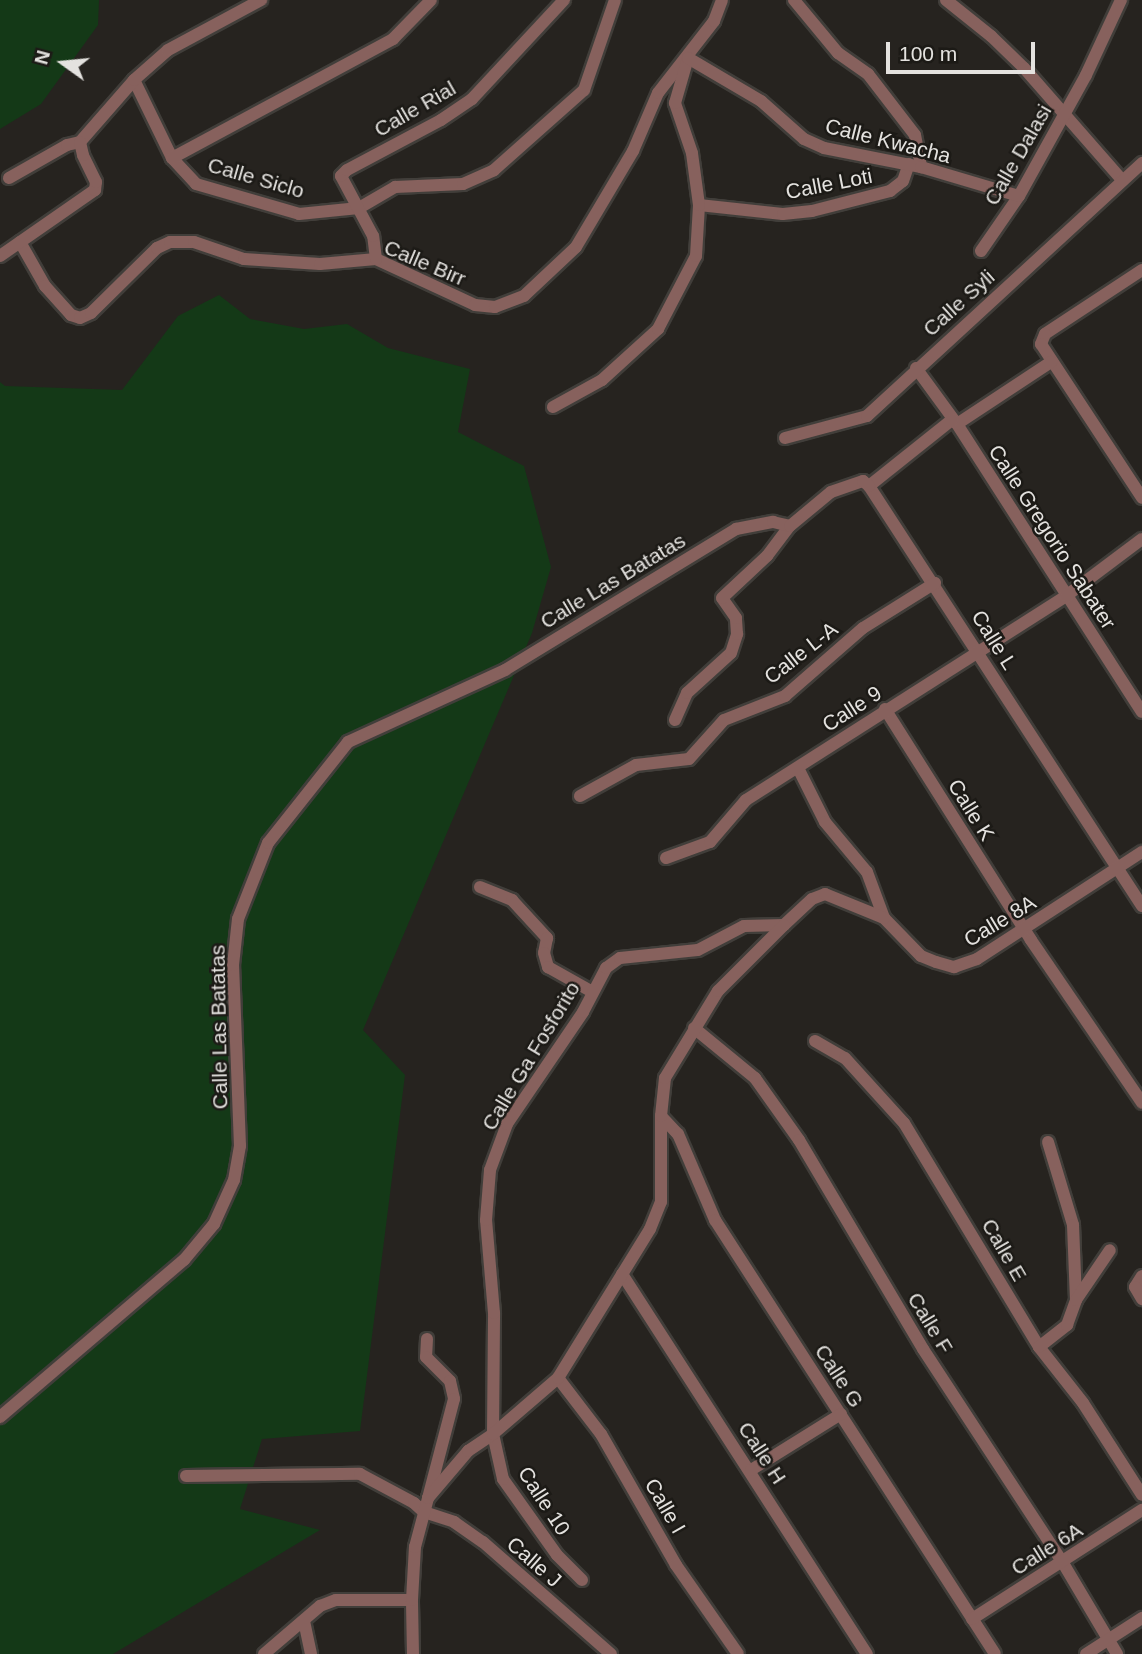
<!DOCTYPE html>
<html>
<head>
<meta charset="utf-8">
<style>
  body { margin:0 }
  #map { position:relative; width:1142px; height:1654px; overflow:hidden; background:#26231f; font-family:Arial,sans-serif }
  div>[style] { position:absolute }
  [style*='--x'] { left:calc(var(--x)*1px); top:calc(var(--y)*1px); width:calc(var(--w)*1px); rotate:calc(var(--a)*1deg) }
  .green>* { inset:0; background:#143917 }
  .roads { filter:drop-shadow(2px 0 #413e3a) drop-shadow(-2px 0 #413e3a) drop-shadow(0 2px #413e3a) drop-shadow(0 -2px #413e3a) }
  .minor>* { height:12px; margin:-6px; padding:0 6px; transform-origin:6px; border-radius:6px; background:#87615d }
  span { translate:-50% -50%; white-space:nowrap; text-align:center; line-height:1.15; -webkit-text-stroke:5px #1c1a16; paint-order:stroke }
  .street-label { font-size:21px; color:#e4e2df }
  .north { position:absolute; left:28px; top:28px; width:70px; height:70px; -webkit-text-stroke:5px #1c1a16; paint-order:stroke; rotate:285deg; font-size:19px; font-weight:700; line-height:28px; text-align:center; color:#e4e2df }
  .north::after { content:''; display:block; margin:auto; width:24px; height:32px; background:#e4e2df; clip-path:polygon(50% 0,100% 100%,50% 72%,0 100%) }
  .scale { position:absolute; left:886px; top:42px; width:149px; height:32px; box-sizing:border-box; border:4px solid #e4e2df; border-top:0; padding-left:9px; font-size:21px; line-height:24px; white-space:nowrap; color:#e4e2df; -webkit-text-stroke:5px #1c1a16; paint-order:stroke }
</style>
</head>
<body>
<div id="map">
  <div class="green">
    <div style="clip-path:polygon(0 0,99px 0,98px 25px,41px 104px,0 129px)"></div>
    <div style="clip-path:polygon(219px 295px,250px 319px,304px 329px,347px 324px,388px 348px,470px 369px,458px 432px,524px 466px,551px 567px,532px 633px,363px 1030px,405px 1075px,360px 1431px,262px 1439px,240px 1509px,320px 1530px,113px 1654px,0 1654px,0 382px,5px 386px,122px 390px,178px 316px)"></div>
  </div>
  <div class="roads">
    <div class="minor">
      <div style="--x:794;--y:0;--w:69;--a:50.3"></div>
      <div style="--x:838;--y:53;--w:37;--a:35"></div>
      <div style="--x:868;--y:74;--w:77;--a:52.4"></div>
      <div style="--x:915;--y:135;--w:33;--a:79"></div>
      <div style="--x:946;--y:0;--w:58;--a:38.7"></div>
      <div style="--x:991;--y:36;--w:46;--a:44.1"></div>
      <div style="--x:1024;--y:68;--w:149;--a:48.8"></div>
      <div style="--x:134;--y:80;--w:87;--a:64"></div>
      <div style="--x:172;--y:158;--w:35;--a:47"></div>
      <div style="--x:196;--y:184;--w:107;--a:16.2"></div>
      <div style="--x:299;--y:214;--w:60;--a:-5.7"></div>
      <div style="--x:359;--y:208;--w:42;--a:-30.3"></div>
      <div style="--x:395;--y:187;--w:68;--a:-2.5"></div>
      <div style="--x:463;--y:184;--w:34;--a:-24"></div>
      <div style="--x:494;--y:170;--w:120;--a:-41.6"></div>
      <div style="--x:584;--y:90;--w:95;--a:-71"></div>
      <div style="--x:172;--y:158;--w:251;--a:-28.3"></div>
      <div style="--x:393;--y:39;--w:54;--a:-45.7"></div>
      <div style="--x:9;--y:178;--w:67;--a:-29.6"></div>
      <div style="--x:67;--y:145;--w:13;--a:-13"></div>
      <div style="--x:80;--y:142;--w:82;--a:-48.9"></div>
      <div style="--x:134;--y:80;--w:45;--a:-41.4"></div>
      <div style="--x:168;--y:50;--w:106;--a:-28.3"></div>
      <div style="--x:699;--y:205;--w:84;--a:6.1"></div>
      <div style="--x:783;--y:214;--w:29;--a:-6"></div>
      <div style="--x:812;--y:211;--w:81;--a:-14.4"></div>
      <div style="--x:890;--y:191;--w:16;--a:-38"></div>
      <div style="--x:903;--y:181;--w:18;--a:-71"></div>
      <div style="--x:20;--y:242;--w:51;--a:60.4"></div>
      <div style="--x:45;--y:286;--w:39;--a:48"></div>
      <div style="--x:71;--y:315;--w:9;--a:18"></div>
      <div style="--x:80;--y:318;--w:12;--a:-24"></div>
      <div style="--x:91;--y:313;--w:93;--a:-44.6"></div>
      <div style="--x:157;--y:248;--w:14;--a:-25"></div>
      <div style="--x:170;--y:242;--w:24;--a:0"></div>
      <div style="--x:194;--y:242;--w:53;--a:18.8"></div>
      <div style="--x:244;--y:259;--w:76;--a:3.8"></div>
      <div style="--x:320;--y:264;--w:56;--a:-5.1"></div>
      <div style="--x:376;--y:259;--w:109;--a:24.9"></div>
      <div style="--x:475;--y:305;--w:20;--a:6"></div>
      <div style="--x:495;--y:307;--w:31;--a:-21"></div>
      <div style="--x:524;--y:296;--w:71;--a:-43.3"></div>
      <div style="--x:576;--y:247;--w:112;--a:-59.3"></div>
      <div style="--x:633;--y:151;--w:63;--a:-66.7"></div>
      <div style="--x:658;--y:93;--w:91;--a:-52.1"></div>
      <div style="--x:714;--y:21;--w:22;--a:-69"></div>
      <div style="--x:981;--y:251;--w:67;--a:-55.4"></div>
      <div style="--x:1019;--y:196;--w:138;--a:-61"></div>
      <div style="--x:1086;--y:75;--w:83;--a:-65"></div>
      <div style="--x:0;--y:256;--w:116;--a:-34.8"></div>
      <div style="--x:95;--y:190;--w:8;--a:-83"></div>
      <div style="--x:96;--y:182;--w:30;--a:-116"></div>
      <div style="--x:83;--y:155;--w:13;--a:-103"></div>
      <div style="--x:376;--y:259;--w:23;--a:-97"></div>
      <div style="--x:373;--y:236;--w:68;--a:-118.1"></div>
      <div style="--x:341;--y:176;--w:8;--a:-45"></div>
      <div style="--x:347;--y:170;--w:106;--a:-28"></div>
      <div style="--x:441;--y:120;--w:37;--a:-34"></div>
      <div style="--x:472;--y:99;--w:135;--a:-47.1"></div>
      <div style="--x:1142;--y:270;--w:116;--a:146.6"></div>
      <div style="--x:1045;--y:334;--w:11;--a:112"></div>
      <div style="--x:1041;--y:344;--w:184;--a:56.7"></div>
      <div style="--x:916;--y:368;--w:69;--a:53.8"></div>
      <div style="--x:957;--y:424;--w:342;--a:57.3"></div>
      <div style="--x:553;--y:407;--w:56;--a:-28.9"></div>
      <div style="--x:602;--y:380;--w:76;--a:-42.3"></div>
      <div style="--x:658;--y:329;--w:82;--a:-62.5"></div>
      <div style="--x:696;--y:256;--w:51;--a:-86.6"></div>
      <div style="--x:699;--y:205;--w:52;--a:-97.7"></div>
      <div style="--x:692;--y:153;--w:53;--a:-108.8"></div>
      <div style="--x:675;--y:103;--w:47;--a:-73.9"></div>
      <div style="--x:688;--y:58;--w:85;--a:30.5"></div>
      <div style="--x:761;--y:101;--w:57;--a:41.5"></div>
      <div style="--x:804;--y:139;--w:22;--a:24"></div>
      <div style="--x:824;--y:148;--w:99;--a:11.1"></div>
      <div style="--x:921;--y:167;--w:102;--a:16.5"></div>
      <div style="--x:957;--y:424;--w:113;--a:-33.4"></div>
      <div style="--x:785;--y:438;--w:85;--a:-15"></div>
      <div style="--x:867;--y:416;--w:374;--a:-42.6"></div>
      <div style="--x:869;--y:486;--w:501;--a:56.98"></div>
      <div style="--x:869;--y:486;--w:107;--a:-38.6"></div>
      <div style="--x:885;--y:709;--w:273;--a:57.7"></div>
      <div style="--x:1031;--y:940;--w:197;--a:55.7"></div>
      <div style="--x:675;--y:720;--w:30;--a:-66"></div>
      <div style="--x:687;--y:693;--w:59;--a:-42.3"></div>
      <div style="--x:731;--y:653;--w:20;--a:-72"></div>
      <div style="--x:737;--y:634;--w:16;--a:-94"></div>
      <div style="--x:736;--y:618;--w:24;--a:-125"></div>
      <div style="--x:722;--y:598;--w:62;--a:-43"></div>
      <div style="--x:767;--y:556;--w:38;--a:-53"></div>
      <div style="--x:798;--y:768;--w:60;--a:63.4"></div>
      <div style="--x:825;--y:822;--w:65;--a:50"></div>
      <div style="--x:867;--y:872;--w:49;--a:69.7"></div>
      <div style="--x:884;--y:918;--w:53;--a:45.8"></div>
      <div style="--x:921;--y:956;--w:16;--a:22"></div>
      <div style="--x:936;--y:962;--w:19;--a:16"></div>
      <div style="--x:954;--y:967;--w:24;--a:-19"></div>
      <div style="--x:977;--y:959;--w:197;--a:-33"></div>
      <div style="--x:580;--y:796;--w:64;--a:-29"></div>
      <div style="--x:636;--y:765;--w:53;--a:-6.5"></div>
      <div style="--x:689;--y:759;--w:52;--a:-48.1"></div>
      <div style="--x:724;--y:720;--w:66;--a:-21.5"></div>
      <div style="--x:785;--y:696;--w:103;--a:-41.1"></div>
      <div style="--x:863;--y:628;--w:85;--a:-32"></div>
      <div style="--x:666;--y:858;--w:47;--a:-20"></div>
      <div style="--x:710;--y:842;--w:55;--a:-49.4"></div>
      <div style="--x:746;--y:800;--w:379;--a:-32.5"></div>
      <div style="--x:1066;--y:596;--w:95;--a:-36.9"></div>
      <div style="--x:480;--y:887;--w:35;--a:22"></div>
      <div style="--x:512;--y:900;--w:52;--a:47.4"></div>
      <div style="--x:547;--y:938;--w:15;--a:101"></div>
      <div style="--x:544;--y:953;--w:15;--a:74"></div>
      <div style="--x:548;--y:967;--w:49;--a:29.2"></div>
      <div style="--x:694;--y:1028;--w:79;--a:39.3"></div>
      <div style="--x:755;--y:1078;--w:76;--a:54.6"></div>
      <div style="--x:799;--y:1140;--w:243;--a:59.3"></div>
      <div style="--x:923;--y:1349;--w:256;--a:56.8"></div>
      <div style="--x:1063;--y:1563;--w:106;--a:59.3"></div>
      <div style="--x:815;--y:1041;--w:34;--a:30"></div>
      <div style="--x:845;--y:1058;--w:88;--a:47.8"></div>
      <div style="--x:904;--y:1123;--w:262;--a:58.9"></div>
      <div style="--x:1039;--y:1347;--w:71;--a:51.8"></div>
      <div style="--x:1083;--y:1403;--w:109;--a:57.3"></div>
      <div style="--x:661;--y:1116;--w:25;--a:47"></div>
      <div style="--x:678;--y:1134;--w:94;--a:66.7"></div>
      <div style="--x:715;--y:1220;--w:516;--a:57.17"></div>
      <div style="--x:1048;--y:1142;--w:87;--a:73.2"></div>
      <div style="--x:1073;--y:1225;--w:75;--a:87.7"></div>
      <div style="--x:622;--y:1274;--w:452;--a:57.2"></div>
      <div style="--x:1142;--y:1276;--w:13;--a:122"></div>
      <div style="--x:1135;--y:1287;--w:14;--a:60"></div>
      <div style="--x:427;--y:1339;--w:18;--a:93"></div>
      <div style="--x:426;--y:1357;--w:34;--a:45"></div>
      <div style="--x:450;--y:1381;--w:18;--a:77"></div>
      <div style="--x:454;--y:1399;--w:102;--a:104.7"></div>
      <div style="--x:1039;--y:1347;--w:36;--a:-38"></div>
      <div style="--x:1067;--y:1325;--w:27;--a:-70"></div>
      <div style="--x:1076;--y:1300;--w:60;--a:-55.8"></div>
      <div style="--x:558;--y:1378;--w:71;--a:52.5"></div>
      <div style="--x:601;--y:1434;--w:151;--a:60.2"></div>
      <div style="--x:676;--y:1565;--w:108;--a:55.1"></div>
      <div style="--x:0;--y:1417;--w:242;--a:-40.5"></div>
      <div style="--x:184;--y:1260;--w:47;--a:-50.2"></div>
      <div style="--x:214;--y:1224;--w:48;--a:-65.6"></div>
      <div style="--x:234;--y:1180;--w:35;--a:-80"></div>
      <div style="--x:240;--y:1146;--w:181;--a:-92.2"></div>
      <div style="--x:233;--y:965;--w:46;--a:-83.8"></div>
      <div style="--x:238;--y:919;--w:82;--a:-68.5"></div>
      <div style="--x:268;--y:843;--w:129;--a:-51.6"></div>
      <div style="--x:348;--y:742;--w:173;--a:-24.6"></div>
      <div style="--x:505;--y:670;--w:271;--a:-31.4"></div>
      <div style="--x:736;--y:529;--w:38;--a:-11"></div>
      <div style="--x:773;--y:522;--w:17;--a:13"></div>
      <div style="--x:790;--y:526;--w:53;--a:-39.7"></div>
      <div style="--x:831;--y:492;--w:34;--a:-19"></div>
      <div style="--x:863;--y:481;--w:8;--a:40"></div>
      <div style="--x:751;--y:1470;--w:106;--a:-31.9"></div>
      <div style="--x:186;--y:1476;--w:174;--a:-0.7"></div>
      <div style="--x:360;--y:1474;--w:61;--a:28.2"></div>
      <div style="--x:414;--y:1503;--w:13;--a:42"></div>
      <div style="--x:424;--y:1512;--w:32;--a:18"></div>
      <div style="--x:454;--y:1522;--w:35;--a:35"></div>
      <div style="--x:483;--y:1542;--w:170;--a:41.2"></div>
      <div style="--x:582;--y:1580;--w:35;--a:-135"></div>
      <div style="--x:557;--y:1555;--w:93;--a:-125.4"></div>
      <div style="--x:503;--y:1479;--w:46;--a:-102.5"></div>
      <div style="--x:493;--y:1434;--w:121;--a:-89.5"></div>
      <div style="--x:494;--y:1313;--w:93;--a:-94.9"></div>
      <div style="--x:486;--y:1220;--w:50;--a:-85.4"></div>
      <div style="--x:490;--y:1170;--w:49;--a:-69.7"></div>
      <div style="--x:507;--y:1124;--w:135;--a:-55.8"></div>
      <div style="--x:583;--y:1012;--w:50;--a:-62.4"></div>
      <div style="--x:606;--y:968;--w:17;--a:-36"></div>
      <div style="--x:620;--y:958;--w:78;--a:-5.9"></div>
      <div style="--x:698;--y:950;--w:52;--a:-27.6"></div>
      <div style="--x:744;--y:926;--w:40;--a:-1.4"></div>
      <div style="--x:784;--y:925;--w:38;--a:-43"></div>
      <div style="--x:812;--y:899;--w:14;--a:-21"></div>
      <div style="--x:825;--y:894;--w:64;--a:22.1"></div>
      <div style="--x:972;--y:1619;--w:202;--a:-32.7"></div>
      <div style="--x:304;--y:1621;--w:34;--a:78"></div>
      <div style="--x:264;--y:1654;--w:74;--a:-40.6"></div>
      <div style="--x:320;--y:1606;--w:17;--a:-21"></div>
      <div style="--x:336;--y:1600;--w:76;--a:0"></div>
      <div style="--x:413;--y:1654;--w:54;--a:-91.1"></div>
      <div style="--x:412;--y:1600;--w:53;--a:-86.8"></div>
      <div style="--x:415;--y:1547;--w:51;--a:-75.1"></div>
      <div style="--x:428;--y:1498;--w:62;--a:-49.6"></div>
      <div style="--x:468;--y:1451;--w:30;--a:-34"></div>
      <div style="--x:493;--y:1434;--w:86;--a:-40.7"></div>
      <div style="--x:558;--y:1378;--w:175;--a:-58.3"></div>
      <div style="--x:650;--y:1229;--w:29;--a:-68"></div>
      <div style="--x:661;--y:1202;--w:86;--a:-90"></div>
      <div style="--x:661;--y:1116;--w:38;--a:-84"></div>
      <div style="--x:665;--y:1078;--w:102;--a:-58.7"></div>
      <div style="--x:718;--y:991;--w:93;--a:-45"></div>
      <div style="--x:1086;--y:1654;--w:67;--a:-32.7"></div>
    </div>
  </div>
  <div class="street-label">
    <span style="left:415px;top:109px;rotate:-30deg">Calle Rial</span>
    <span style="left:888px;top:141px;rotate:14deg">Calle Kwacha</span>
    <span style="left:1018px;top:155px;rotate:-60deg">Calle Dalasi</span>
    <span style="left:256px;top:178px;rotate:16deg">Calle Siclo</span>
    <span style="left:829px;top:184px;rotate:-11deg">Calle Loti</span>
    <span style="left:425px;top:263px;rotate:23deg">Calle Birr</span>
    <span style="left:959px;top:303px;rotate:-42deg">Calle Syli</span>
    <span style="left:1052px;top:537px;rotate:57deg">Calle Gregorio Sabater</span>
    <span style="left:613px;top:581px;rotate:-31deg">Calle Las Batatas</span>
    <span style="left:994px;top:640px;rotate:58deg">Calle L</span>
    <span style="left:801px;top:653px;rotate:-38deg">Calle L-A</span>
    <span style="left:852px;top:709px;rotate:-33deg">Calle 9</span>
    <span style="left:971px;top:810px;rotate:58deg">Calle K</span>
    <span style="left:1000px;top:921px;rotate:-31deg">Calle 8A</span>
    <span style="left:219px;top:1027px;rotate:-91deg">Calle Las Batatas</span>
    <span style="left:531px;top:1056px;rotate:-59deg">Calle Ga Fosforito</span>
    <span style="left:1004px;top:1250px;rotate:60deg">Calle E</span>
    <span style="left:930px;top:1323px;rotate:59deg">Calle F</span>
    <span style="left:839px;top:1376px;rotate:57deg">Calle G</span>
    <span style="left:762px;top:1453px;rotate:57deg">Calle H</span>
    <span style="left:544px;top:1501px;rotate:57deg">Calle 10</span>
    <span style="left:665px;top:1506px;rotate:60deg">Calle I</span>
    <span style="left:1047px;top:1549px;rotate:-32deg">Calle 6A</span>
    <span style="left:534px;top:1562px;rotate:41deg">Calle J</span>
  </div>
  <div class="north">N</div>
  <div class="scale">100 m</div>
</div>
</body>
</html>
